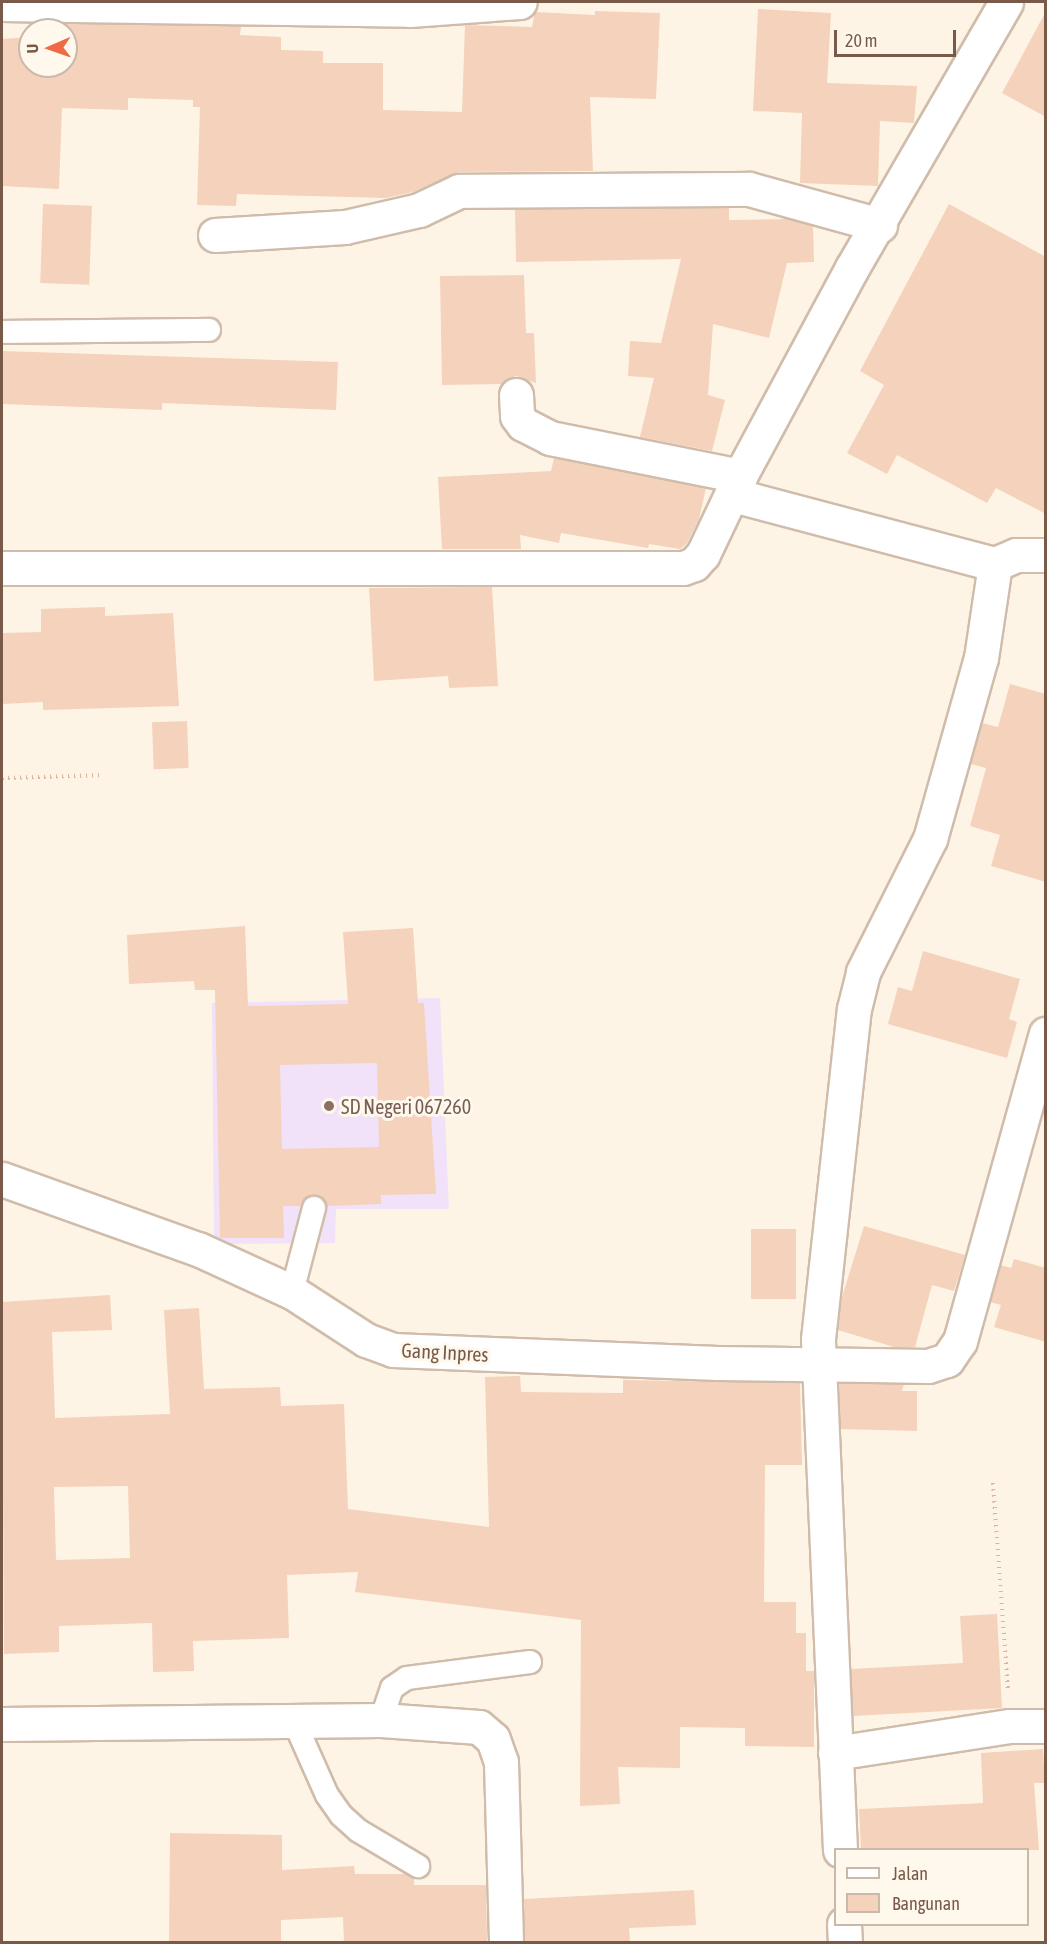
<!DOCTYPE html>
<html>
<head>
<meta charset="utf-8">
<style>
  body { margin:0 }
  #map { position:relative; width:1047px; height:1944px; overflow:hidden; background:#fef4e5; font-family:"Asap Condensed",sans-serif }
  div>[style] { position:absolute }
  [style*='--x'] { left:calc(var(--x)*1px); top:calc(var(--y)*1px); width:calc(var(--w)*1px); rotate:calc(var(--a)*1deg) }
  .education>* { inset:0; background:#f1e2fa }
  .building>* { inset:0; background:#f5d2bb; transform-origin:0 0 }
  .path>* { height:4px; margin-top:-2px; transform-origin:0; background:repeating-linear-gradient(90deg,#dab59e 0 1.5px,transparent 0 6px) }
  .roads { filter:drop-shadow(2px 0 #d0bcaa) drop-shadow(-2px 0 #d0bcaa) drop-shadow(0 2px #d0bcaa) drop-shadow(0 -2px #d0bcaa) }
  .service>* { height:22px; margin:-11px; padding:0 11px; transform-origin:11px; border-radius:11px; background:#fff }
  .minor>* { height:33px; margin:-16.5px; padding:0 16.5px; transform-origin:16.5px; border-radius:16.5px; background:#fff }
  .dots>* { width:16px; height:16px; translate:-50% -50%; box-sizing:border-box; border:3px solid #fff8ed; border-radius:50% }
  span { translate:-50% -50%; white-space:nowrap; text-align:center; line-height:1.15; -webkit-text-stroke:6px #fff8ed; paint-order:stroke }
  .education-label { font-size:20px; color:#785e54 }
  .left { translate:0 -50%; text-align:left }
  .street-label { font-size:20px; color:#795a48 }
  .frame { position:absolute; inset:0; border:3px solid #795a48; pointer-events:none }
  .legend { position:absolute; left:834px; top:1848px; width:195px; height:78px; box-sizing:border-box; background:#fff8ed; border:2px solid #c9b9ab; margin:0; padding:8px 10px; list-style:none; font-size:18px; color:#795a48 }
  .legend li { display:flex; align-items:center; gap:12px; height:30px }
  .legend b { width:30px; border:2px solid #c9b9ab }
  .north { position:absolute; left:18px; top:18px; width:60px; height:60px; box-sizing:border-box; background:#fff8ed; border:2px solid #c9b9ab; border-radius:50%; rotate:268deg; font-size:16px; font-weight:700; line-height:24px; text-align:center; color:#795a48 }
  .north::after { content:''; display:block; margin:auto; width:21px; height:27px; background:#ee6a44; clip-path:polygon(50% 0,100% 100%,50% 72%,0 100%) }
  .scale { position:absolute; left:834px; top:30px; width:122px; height:27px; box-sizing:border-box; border:3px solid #795a48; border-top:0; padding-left:8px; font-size:18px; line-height:21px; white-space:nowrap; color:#795a48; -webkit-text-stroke:4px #fff8ed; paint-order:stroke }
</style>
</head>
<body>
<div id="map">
  <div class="education">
    <div style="clip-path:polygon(440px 998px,449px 1209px,336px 1209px,335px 1243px,214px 1244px,212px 1003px)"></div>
  </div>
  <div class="building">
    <div style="clip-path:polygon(758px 9px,831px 13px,827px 83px,917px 86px,914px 123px,880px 121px,878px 186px,800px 183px,802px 113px,753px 111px)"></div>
    <div style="clip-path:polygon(595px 11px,660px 13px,656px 99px,590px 97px,593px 171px,459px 172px,413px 192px,386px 198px,237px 194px,236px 206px,197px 205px,200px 107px,193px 107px,193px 100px,128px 98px,128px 110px,62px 108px,59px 189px,2px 186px,2px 39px,30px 37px,30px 66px,66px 66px,65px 24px,241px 26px,240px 35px,281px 37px,281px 50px,323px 51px,323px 63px,383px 63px,383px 110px,462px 112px,465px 25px,532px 27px,535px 12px,595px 15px)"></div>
    <div style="clip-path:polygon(1046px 11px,1046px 117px,1002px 93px)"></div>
    <div style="left:43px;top:204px;width:49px;height:79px;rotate:2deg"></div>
    <div style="clip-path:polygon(949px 204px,1046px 257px,1046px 514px,996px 488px,987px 503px,897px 455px,887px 474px,847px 453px,884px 385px,860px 371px)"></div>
    <div style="clip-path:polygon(729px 208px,729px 220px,789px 219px,813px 226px,814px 262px,787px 263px,769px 338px,713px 324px,708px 395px,725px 400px,712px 451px,640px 437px,654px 378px,628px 376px,630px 341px,661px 343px,681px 259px,516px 262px,515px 209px)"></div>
    <div style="clip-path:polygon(524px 275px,526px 333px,534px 333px,536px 383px,516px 376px,502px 384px,442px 385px,440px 276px)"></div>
    <div style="clip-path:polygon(2px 351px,338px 362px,336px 410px,162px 403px,162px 410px,2px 404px)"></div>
    <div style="clip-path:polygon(554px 458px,706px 488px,699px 519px,687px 543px,680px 549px,649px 544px,648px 548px,561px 533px,559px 543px,520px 535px,521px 549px,442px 549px,438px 477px,551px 471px)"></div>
    <div style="clip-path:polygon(492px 587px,498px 686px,449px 688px,448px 676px,374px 681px,369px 588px)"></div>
    <div style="clip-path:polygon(105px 607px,105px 616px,173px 613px,179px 706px,43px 710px,43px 702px,2px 704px,2px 633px,41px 632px,41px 609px)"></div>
    <div style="clip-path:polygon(1010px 684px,1046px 694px,1046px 882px,991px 866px,1000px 835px,970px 826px,986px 768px,971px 764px,982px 723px,998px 727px)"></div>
    <div style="left:187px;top:721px;width:47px;height:35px;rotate:88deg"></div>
    <div style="clip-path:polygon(evenodd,245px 926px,248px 1006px,348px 1004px,343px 932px,413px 928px,418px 1003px,424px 1003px,436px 1194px,381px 1195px,381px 1204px,327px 1206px,323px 1198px,311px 1195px,301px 1206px,283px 1206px,284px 1238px,220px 1238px,215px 990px,195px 990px,194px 981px,129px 984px,127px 935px,245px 926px,377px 1063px,379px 1147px,282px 1149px,280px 1065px,377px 1063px)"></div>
    <div style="clip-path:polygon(923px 951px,1020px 979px,1009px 1019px,1017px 1022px,1007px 1058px,888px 1024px,898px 987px,912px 991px)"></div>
    <div style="clip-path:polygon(864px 1226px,965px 1255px,954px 1291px,932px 1285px,915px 1347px,894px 1347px,838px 1330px,842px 1297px)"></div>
    <div style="left:751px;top:1229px;width:45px;height:70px"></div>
    <div style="clip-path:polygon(1014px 1259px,1046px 1268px,1046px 1342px,994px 1327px,1001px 1305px,990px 1302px,1001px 1265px,1011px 1268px)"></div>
    <div style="clip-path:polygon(evenodd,110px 1295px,112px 1330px,52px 1332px,55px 1418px,170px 1414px,164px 1310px,199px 1308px,204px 1389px,280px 1387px,281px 1406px,344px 1404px,348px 1509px,489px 1527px,485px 1377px,520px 1376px,521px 1392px,623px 1393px,623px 1380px,800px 1383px,802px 1465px,765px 1465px,764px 1602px,796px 1602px,796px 1633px,806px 1633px,806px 1671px,814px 1671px,814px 1747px,745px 1746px,745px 1728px,680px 1727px,680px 1768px,618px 1767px,620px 1804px,580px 1806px,581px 1620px,355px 1592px,358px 1572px,287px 1575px,289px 1638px,193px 1641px,194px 1671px,153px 1672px,152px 1623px,59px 1626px,59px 1652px,4px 1654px,2px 1302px,110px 1295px,128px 1486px,130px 1558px,56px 1560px,54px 1487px,128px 1486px)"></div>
    <div style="clip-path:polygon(839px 1383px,904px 1384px,902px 1391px,917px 1391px,917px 1431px,841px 1429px)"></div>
    <div style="clip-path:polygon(997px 1614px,1002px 1708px,853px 1716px,851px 1669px,963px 1663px,960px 1616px)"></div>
    <div style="clip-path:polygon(1043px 1749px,1045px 1783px,1034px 1783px,1039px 1850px,861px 1850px,859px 1809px,983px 1803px,981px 1753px)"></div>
    <div style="clip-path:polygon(170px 1833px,282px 1835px,282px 1870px,354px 1866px,355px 1874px,405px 1874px,414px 1879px,414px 1885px,486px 1885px,487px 1942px,344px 1942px,343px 1917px,281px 1920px,281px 1942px,169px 1942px)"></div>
    <div style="clip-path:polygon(694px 1890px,696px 1925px,629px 1928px,630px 1942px,525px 1942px,524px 1899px)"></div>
  </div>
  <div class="path">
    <div style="--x:2;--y:778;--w:102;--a:-1.7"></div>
    <div style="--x:993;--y:1483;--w:208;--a:85.9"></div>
  </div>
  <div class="roads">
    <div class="service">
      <div style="--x:2;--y:332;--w:207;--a:-0.6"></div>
      <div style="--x:292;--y:1292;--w:87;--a:-75.3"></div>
      <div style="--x:381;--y:1720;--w:34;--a:-71"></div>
      <div style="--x:392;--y:1688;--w:18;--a:-34"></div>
      <div style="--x:407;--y:1678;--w:124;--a:-7.4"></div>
      <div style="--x:294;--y:1721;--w:81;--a:66"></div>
      <div style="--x:327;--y:1795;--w:24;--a:55"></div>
      <div style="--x:341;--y:1815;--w:24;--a:42"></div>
      <div style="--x:359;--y:1831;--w:69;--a:30.7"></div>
    </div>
    <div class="minor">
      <div style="--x:2;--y:4;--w:408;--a:0.8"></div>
      <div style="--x:410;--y:10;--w:110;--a:-4.2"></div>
      <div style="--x:215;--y:235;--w:130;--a:-3.5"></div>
      <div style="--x:345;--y:227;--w:76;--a:-12.9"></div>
      <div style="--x:419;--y:210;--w:44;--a:-25.4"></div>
      <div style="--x:459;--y:191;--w:290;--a:-0.4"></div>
      <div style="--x:749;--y:189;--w:136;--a:15.4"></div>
      <div style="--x:516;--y:395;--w:21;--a:87"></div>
      <div style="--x:517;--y:416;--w:10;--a:53"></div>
      <div style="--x:523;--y:424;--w:30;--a:27"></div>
      <div style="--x:550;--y:438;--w:194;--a:11.3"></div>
      <div style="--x:733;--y:495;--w:271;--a:14.8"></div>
      <div style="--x:995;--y:564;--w:23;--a:-23"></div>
      <div style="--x:1016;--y:555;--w:30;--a:0"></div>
      <div style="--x:2;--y:568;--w:681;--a:0"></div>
      <div style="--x:683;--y:568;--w:12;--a:-20"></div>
      <div style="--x:694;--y:564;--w:13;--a:-48"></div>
      <div style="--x:703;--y:554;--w:86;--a:-64.6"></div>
      <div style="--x:740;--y:476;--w:236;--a:-61.7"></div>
      <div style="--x:852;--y:268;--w:307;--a:-59.9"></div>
      <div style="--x:2;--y:1179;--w:208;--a:19.7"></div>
      <div style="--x:198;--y:1249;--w:103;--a:24.6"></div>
      <div style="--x:292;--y:1292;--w:88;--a:33"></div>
      <div style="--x:366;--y:1340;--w:29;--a:20"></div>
      <div style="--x:393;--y:1350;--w:325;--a:2.3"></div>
      <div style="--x:718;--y:1363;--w:210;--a:0.8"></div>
      <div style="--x:928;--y:1366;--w:20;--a:-18"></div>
      <div style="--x:947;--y:1360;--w:23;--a:-56"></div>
      <div style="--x:960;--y:1341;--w:319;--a:-74.4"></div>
      <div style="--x:2;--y:1724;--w:379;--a:-0.6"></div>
      <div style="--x:381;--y:1720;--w:98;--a:4.1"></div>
      <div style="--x:479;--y:1727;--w:18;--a:41"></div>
      <div style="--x:493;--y:1739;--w:24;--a:71"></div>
      <div style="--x:501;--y:1762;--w:180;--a:88.4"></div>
      <div style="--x:835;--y:1753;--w:177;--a:-8.8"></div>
      <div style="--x:1010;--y:1726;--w:36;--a:0"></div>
      <div style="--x:840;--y:1850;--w:511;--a:-92.47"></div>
      <div style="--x:818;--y:1339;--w:332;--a:-83.8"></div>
      <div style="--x:854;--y:1009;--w:38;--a:-76"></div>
      <div style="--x:863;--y:972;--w:149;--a:-63.3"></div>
      <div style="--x:930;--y:839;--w:188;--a:-74.3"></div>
      <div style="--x:981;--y:658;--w:95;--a:-81.5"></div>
      <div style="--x:844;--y:1924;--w:18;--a:87"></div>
    </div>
  </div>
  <div class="dots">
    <div style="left:329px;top:1106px;background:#8d6e63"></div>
  </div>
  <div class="education-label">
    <span class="left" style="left:341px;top:1106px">SD Negeri 067260</span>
  </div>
  <div class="street-label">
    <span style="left:445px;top:1352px;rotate:3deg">Gang Inpres</span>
  </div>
  <div class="frame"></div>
  <ul class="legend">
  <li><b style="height:8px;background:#fff"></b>Jalan</li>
  <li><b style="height:16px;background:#f5d2bb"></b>Bangunan</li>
  </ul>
  <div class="north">U</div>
  <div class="scale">20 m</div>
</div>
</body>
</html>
